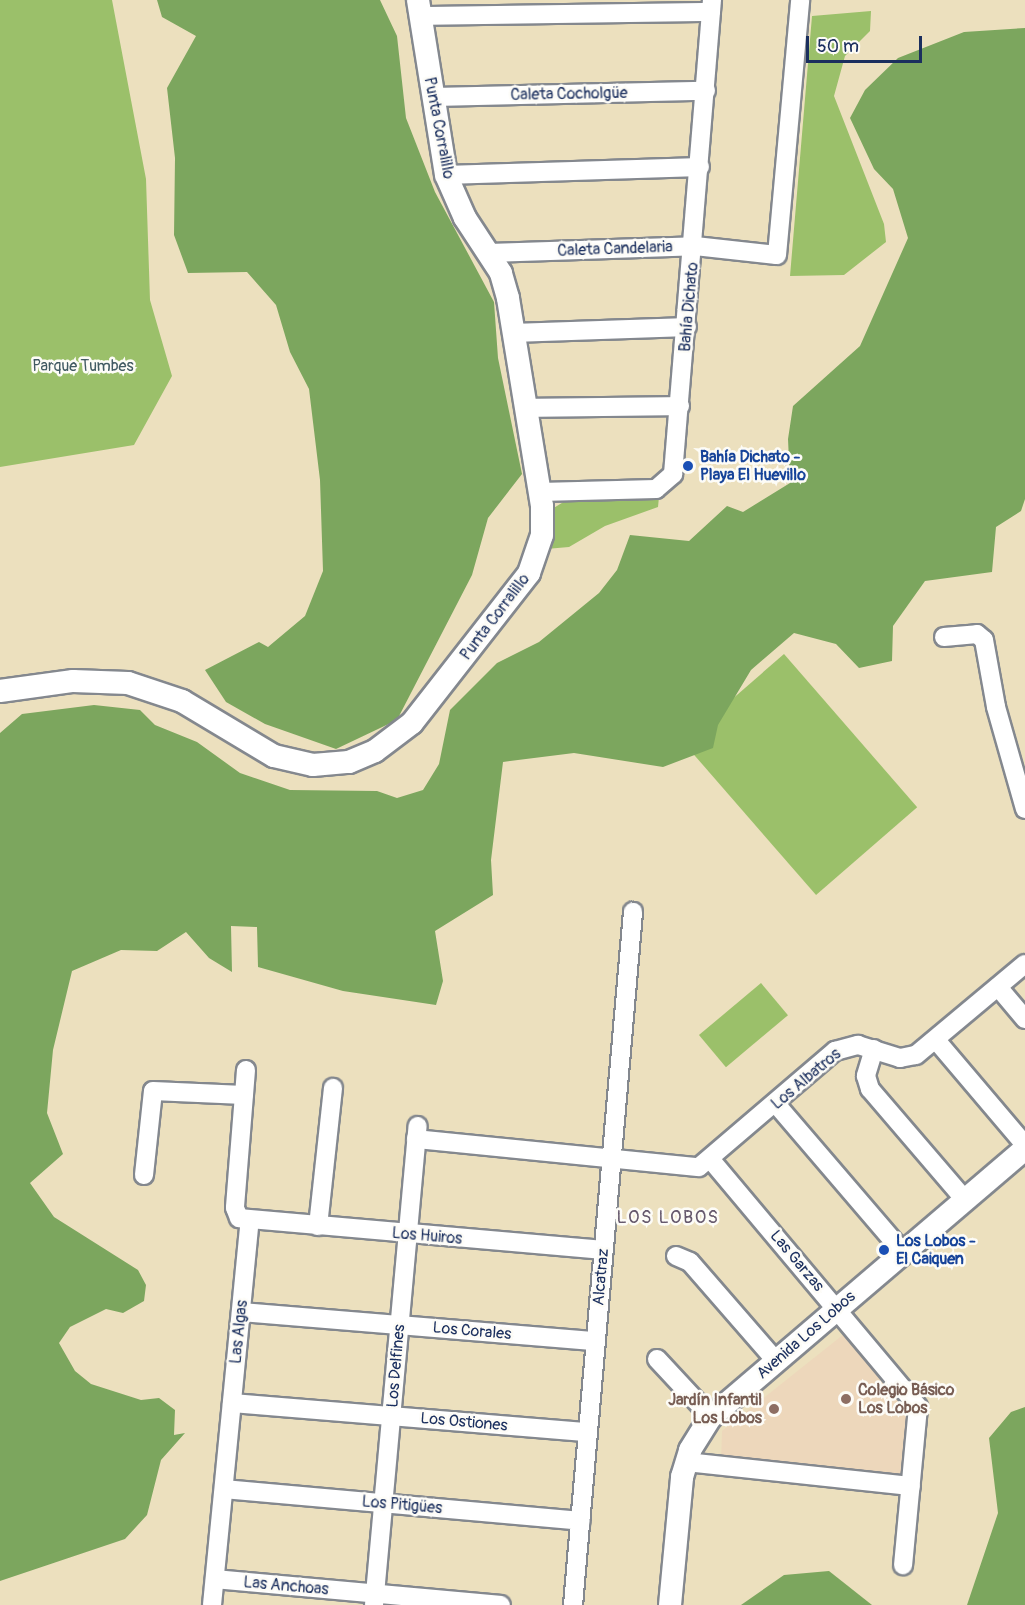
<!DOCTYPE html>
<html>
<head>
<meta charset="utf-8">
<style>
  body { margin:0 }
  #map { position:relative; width:1025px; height:1605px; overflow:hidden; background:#ece0be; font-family:Pangolin,sans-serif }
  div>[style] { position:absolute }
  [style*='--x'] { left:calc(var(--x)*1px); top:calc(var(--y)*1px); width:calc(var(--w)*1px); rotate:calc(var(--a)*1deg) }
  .built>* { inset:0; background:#edd7bb }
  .green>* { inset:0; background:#9bc06a; transform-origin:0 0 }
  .forest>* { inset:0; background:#7ca65e }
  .roads { filter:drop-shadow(2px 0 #84888e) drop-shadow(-2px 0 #84888e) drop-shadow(0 2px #84888e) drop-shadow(0 -2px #84888e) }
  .minor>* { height:18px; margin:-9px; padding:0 9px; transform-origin:9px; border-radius:9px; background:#fff }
  .tertiary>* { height:22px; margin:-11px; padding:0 11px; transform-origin:11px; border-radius:11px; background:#fff }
  .dots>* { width:16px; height:16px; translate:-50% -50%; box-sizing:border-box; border:3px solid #fdfcf7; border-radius:50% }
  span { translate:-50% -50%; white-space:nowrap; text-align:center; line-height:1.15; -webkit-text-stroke:5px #fdfcf7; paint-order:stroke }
  .street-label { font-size:16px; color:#1b2f5e }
  .park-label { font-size:16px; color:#415a62 }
  .transit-label { font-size:16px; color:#164399; font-weight:700 }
  .left { translate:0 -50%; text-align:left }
  .education-label { font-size:16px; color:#785e54; font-weight:700 }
  .right { translate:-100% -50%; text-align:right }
  .neighbourhood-label { font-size:18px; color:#66596d; letter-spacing:1.5px }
  .scale { position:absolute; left:806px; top:36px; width:116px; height:27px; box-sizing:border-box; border:3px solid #1b2f5e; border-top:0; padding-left:8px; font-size:18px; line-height:21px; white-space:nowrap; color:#1b2f5e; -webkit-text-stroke:4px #fdfcf7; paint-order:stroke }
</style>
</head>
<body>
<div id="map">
  <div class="built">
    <div style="clip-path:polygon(844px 1334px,914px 1412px,908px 1475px,721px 1460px,722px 1431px)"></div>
  </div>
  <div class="green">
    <div style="clip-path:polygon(0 0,112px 0,146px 179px,150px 300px,172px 376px,134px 445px,0 467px)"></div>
    <div style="clip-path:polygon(871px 11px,870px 31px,845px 56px,834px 96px,884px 224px,886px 242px,844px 275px,790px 276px,812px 16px)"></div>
    <div style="clip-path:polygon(659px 497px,658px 507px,605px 526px,569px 547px,546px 549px,552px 509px,570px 498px)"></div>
    <div style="left:784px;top:654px;width:203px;height:134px;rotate:49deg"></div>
    <div style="left:761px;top:983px;width:42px;height:81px;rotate:50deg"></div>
  </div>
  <div class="forest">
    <div style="clip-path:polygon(157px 0,380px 0,397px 36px,406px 118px,435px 192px,494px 302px,498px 358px,522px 474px,488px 518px,472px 575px,397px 720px,336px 749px,265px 724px,226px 702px,205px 670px,259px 642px,268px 647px,305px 616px,323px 571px,320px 480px,309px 389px,290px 352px,276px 305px,247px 272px,188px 273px,174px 235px,175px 158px,167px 88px,196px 36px,162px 17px)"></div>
    <div style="clip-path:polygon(1025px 28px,1025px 499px,1021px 511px,996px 527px,992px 572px,925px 581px,893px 626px,892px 661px,859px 668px,836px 644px,794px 633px,751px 670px,718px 725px,713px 748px,663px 767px,574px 753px,503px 762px,491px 860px,493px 895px,435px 931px,443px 981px,436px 1005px,343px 991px,258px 967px,257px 927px,231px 926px,232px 972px,209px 958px,186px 932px,157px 951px,121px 950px,72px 971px,53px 1050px,47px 1113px,63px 1154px,30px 1183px,54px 1217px,138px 1270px,146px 1285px,144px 1301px,123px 1313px,106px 1309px,70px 1327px,59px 1343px,75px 1371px,91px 1384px,141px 1400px,159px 1398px,175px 1410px,174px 1435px,185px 1433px,161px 1460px,147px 1515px,125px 1539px,0 1581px,0 733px,22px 714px,94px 705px,140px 710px,155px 725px,197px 742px,240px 773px,290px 790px,377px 791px,397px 798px,423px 790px,439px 764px,450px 710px,497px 663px,539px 642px,599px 593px,617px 570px,630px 535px,689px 541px,727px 506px,743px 512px,790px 483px,788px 439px,793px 406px,860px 346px,908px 238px,893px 189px,874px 169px,850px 118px,865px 90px,898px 58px,964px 32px)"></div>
    <div style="clip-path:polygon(1025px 1407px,1025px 1605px,967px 1605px,998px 1513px,989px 1438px,1011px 1412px)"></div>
    <div style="clip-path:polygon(829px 1571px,872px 1605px,741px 1605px,784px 1575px)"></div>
  </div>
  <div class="roads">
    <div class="minor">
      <div style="--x:420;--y:16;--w:291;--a:-0.8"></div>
      <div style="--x:432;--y:97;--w:274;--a:-1.3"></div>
      <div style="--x:446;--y:175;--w:254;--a:-1.8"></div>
      <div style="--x:489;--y:253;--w:206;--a:-1.9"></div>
      <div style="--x:695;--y:246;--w:82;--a:6.3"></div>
      <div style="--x:777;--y:255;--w:256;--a:-84.8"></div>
      <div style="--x:514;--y:333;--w:173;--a:-2"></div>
      <div style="--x:526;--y:408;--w:154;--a:-0.7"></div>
      <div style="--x:540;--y:492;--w:116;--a:-1.5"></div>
      <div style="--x:656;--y:489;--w:23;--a:-41"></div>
      <div style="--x:673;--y:474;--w:476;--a:-85.3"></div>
      <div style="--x:944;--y:637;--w:33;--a:-5"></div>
      <div style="--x:977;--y:634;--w:9;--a:41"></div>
      <div style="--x:984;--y:640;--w:68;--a:79.8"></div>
      <div style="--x:996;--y:707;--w:106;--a:74.1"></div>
      <div style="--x:998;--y:987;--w:42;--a:49.8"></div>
      <div style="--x:936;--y:1040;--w:138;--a:49.7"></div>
      <div style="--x:874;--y:1049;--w:28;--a:107"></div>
      <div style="--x:866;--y:1076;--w:14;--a:73"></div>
      <div style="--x:870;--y:1089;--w:146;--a:49.4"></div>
      <div style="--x:246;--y:1070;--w:138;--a:94.6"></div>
      <div style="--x:235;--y:1208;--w:11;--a:68"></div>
      <div style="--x:239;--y:1218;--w:366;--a:5"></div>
      <div style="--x:776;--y:1104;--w:195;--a:49.4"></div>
      <div style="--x:416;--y:1139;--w:284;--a:5.7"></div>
      <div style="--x:699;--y:1167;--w:179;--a:-40.5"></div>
      <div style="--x:835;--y:1051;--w:24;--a:-15"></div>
      <div style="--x:858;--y:1045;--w:44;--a:17.2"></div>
      <div style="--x:900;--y:1058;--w:16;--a:-11"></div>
      <div style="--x:916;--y:1055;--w:142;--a:-39.9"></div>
      <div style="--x:711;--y:1160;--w:322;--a:50"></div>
      <div style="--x:918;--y:1407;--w:159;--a:95.4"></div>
      <div style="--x:144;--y:1175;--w:84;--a:-83.9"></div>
      <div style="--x:153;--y:1091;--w:91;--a:2.5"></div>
      <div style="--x:318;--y:1226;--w:139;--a:-83.8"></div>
      <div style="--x:676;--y:1256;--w:15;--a:23"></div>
      <div style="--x:690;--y:1262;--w:131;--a:49"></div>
      <div style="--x:241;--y:1312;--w:356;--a:4.7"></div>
      <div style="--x:657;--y:1359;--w:79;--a:47"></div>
      <div style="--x:232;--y:1403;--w:357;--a:4.7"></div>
      <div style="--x:686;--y:1462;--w:226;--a:6.1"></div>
      <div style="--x:224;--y:1489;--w:358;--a:5.1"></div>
      <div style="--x:215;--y:1579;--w:287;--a:5.2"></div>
      <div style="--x:212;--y:1605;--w:387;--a:-84.4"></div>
      <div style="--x:374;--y:1605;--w:481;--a:-84.8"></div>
      <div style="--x:573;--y:1605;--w:696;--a:-85.05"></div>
    </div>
    <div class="tertiary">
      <div style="--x:0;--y:691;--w:74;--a:-7.8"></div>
      <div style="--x:73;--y:681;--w:55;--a:2.1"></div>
      <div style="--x:128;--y:683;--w:57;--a:18.4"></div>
      <div style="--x:182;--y:701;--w:107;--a:30.9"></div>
      <div style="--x:274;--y:756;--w:40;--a:13"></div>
      <div style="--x:313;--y:765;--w:36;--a:-5"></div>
      <div style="--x:349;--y:762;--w:28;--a:-23"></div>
      <div style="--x:375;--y:751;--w:46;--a:-37.1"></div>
      <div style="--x:412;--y:723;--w:190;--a:-52"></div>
      <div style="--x:529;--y:573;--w:40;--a:-71.1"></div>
      <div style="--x:542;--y:535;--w:29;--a:-90"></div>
      <div style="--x:542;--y:506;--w:211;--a:-99.3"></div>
      <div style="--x:508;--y:298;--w:26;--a:-106"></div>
      <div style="--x:501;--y:273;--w:66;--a:-123.2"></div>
      <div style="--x:465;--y:218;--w:47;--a:-113.8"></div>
      <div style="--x:446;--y:175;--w:177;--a:-99.1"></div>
      <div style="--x:670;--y:1605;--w:129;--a:-84.6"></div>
      <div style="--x:682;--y:1477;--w:28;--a:-73"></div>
      <div style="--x:690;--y:1450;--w:39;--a:-58"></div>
      <div style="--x:711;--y:1417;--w:413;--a:-40.5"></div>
    </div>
  </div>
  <div class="dots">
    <div style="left:688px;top:466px;background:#1a4fb4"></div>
    <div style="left:884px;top:1250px;background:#1a4fb4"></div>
    <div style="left:846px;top:1399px;background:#8d6e63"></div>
    <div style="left:774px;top:1409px;background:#8d6e63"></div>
  </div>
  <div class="street-label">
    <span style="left:569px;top:94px;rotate:-1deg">Caleta Cocholgüe</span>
    <span style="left:439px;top:128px;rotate:79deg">Punta Corralillo</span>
    <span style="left:615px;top:249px;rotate:-2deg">Caleta Candelaria</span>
    <span style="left:689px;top:307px;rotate:-85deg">Bahía Dichato</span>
    <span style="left:495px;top:617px;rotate:-53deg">Punta Corralillo</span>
    <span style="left:806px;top:1079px;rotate:-40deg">Los Albatros</span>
    <span style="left:427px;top:1236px;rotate:5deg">Los Huiros</span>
    <span style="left:797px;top:1261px;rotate:50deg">Las Garzas</span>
    <span style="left:601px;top:1277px;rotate:-85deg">Alcatraz</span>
    <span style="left:472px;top:1331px;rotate:5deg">Los Corales</span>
    <span style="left:239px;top:1332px;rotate:-84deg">Las Algas</span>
    <span style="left:806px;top:1335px;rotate:-41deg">Avenida Los Lobos</span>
    <span style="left:396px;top:1366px;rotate:-85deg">Los Delfines</span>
    <span style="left:464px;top:1422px;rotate:5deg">Los Ostiones</span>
    <span style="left:402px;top:1505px;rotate:5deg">Los Pitigües</span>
    <span style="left:286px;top:1586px;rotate:5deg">Las Anchoas</span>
  </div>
  <div class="park-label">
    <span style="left:83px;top:366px">Parque Tumbes</span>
  </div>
  <div class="transit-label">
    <span class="left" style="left:700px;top:466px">Bahía Dichato -<br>Playa El Huevillo</span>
    <span class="left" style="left:896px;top:1250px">Los Lobos -<br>El Caiquen</span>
  </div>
  <div class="education-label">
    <span class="left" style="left:858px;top:1399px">Colegio Básico<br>Los Lobos</span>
    <span class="right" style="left:762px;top:1409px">Jardín Infantil<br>Los Lobos</span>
  </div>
  <div class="neighbourhood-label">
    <span style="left:668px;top:1218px">LOS LOBOS</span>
  </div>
  <div class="scale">50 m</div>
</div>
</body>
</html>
